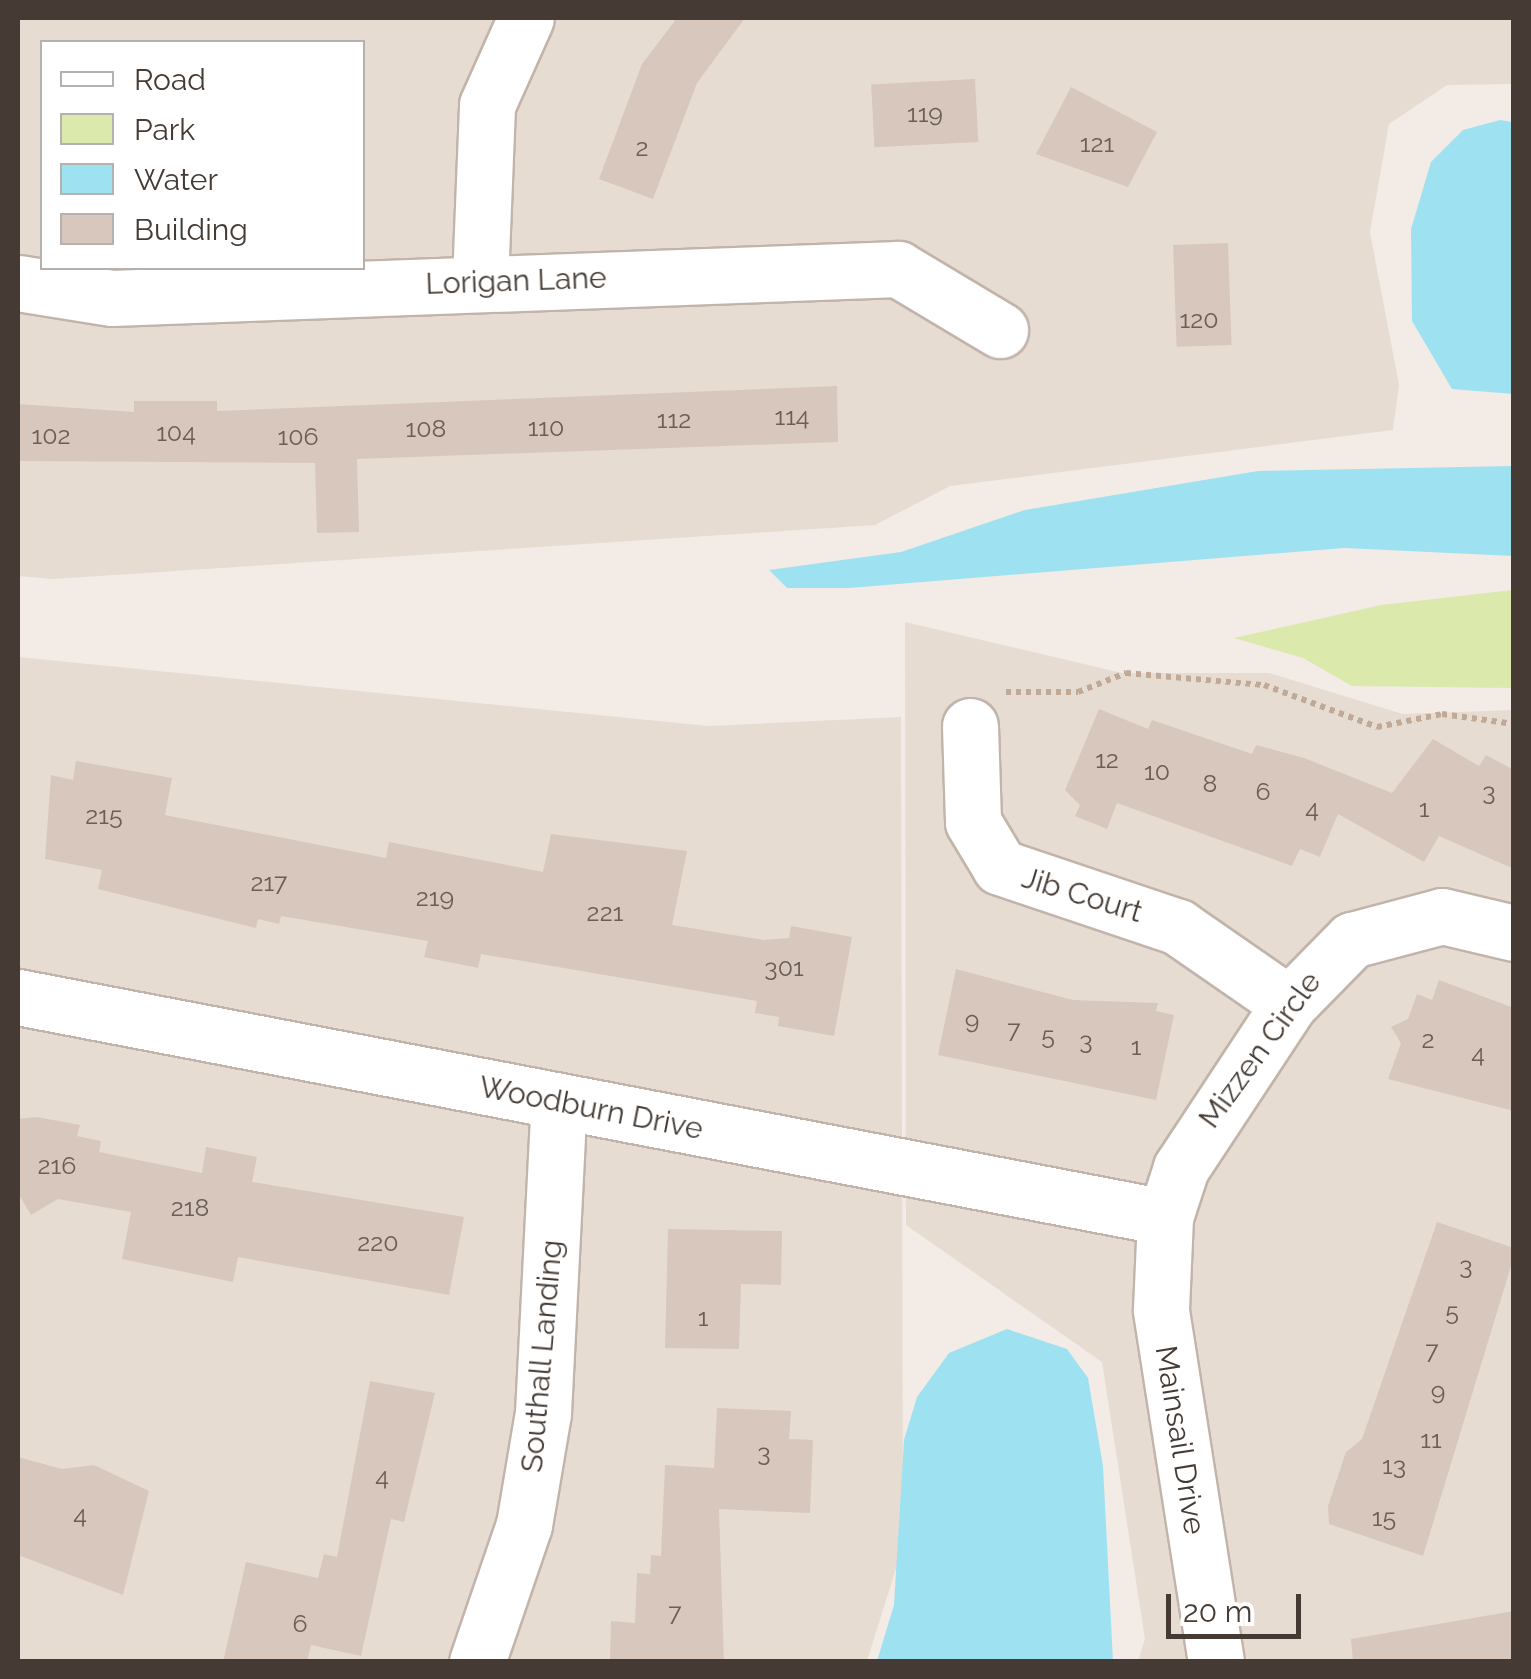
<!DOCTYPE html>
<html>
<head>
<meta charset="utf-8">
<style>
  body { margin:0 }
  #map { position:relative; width:1531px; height:1679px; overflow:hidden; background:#f3ebe5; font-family:Raleway,sans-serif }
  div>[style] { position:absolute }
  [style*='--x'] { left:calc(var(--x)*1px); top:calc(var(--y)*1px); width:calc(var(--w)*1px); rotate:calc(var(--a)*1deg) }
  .residential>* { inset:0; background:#e7dcd2 }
  .green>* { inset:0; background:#dbe9ac }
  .water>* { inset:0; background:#9ee2f2 }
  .building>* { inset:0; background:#d8c7bd; transform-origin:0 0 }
  .path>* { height:6px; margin-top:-3px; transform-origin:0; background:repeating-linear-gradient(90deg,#c1a998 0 5px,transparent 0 10px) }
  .roads { filter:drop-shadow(2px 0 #c2b4aa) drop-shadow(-2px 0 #c2b4aa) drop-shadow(0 2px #c2b4aa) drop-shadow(0 -2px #c2b4aa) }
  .minor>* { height:55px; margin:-27.5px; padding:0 27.5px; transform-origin:27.5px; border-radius:27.5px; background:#fff }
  span { translate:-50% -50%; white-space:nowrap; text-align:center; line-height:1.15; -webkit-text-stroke:8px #fff; paint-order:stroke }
  .number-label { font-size:25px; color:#6a5e56 }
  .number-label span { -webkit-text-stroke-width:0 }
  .street-label { font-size:30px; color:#453b34 }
  .frame { position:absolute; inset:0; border:20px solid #453b34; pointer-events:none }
  .legend { position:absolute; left:40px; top:40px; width:325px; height:230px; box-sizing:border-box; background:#fff; border:2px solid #b5b1ae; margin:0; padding:12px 18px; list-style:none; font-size:30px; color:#453b34 }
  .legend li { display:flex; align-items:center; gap:20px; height:50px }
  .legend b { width:50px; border:2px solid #b5b1ae }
  .scale { position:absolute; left:1166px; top:1594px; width:135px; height:45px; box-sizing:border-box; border:5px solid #453b34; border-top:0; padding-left:12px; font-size:30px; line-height:35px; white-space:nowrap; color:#453b34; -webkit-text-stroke:8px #fff; paint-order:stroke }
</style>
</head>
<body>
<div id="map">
  <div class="residential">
    <div style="clip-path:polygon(evenodd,18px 18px,1513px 18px,1514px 84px,1447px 85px,1389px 124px,1370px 232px,1399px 385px,1393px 430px,950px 486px,875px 525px,53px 579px,18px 576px,18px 18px,42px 42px,362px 42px,362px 268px,42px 268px,42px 42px)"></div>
    <div style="clip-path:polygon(905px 622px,1122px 673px,1269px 673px,1403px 714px,1513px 710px,1513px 1661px,1138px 1661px,1145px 1639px,1102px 1362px,906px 1225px)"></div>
    <div style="clip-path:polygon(18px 657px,708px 726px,901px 717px,903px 1546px,867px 1661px,18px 1661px)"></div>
  </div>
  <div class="green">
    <div style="clip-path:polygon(1513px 590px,1513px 688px,1352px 686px,1303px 658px,1234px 638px,1381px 605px)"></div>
  </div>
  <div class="water">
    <div style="clip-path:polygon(1500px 120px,1513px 122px,1513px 394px,1452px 389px,1412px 321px,1411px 229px,1431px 162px,1463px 130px)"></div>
    <div style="clip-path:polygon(1513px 466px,1513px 556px,1344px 548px,849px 588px,787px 588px,769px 570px,901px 552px,1025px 510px,1258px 471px)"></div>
    <div style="clip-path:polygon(1007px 1329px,1067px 1349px,1088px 1378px,1103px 1466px,1113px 1661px,877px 1661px,894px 1605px,904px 1440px,917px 1397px,949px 1353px)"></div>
  </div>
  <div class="building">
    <div style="clip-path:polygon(677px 18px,745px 18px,697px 83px,653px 199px,599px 179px,642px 64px)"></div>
    <div style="left:975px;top:79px;width:63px;height:104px;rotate:87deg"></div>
    <div style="clip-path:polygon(1071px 87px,1157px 132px,1128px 187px,1036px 154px)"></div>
    <div style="left:1228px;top:243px;width:102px;height:55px;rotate:88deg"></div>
    <div style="clip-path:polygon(837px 386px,838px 442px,357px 459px,359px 532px,317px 533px,315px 463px,18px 461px,18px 404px,134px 412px,134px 401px,217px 401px,217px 411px)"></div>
    <div style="clip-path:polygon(1099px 709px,1148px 729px,1152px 720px,1252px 754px,1256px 745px,1304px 758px,1392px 793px,1433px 739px,1479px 766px,1486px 755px,1514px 770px,1514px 869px,1439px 836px,1424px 862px,1338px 814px,1320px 857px,1300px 849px,1292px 866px,1117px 803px,1107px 829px,1075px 816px,1080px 805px,1065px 790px)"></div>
    <div style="clip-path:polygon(76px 761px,172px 778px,165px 815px,386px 858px,389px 842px,543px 872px,551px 834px,687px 851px,672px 925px,764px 940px,789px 938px,791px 926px,852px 937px,834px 1036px,778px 1026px,779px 1017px,755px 1013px,757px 1001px,481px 954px,478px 968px,424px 957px,428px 941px,281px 916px,279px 924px,258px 919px,256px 928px,98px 889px,102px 870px,45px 859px,51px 775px,73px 780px)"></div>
    <div style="clip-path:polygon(956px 969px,1073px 1000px,1158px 1003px,1156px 1011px,1174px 1015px,1156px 1100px,938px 1055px)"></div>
    <div style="clip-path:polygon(1439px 980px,1514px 1008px,1514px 1111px,1388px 1079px,1401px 1043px,1391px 1027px,1408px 1019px,1417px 994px,1432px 1000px)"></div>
    <div style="clip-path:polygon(37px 1117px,80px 1125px,77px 1136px,101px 1141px,99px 1152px,202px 1173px,206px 1147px,257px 1157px,252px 1182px,464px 1217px,449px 1295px,238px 1257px,233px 1282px,122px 1259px,131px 1212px,58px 1199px,31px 1215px,18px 1193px,18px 1119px)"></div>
    <div style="clip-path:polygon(1437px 1222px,1514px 1248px,1514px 1256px,1423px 1556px,1329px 1524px,1328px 1506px,1346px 1452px,1362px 1439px)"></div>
    <div style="clip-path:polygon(668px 1229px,782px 1231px,781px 1285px,741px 1284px,739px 1349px,665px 1348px)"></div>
    <div style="clip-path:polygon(370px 1381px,435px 1393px,404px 1522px,391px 1519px,361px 1656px,311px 1645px,307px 1662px,223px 1662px,246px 1562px,318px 1578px,324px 1554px,337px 1557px)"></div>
    <div style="clip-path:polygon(717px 1408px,791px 1411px,789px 1439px,813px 1440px,810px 1513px,719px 1509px,724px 1662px,610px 1662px,611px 1621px,635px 1623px,637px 1573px,650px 1574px,651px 1555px,661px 1556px,665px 1465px,714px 1468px)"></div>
    <div style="clip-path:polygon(18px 1457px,62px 1469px,94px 1465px,149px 1491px,123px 1595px,18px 1555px)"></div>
    <div style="clip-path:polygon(1514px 1611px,1514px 1662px,1353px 1662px,1351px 1639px)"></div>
  </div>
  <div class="path">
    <div style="--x:1006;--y:692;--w:72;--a:0"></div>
    <div style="--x:1078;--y:692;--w:52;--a:-21.6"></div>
    <div style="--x:1126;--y:673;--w:139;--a:5"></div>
    <div style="--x:1264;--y:685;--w:121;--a:20.4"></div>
    <div style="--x:1377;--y:727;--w:66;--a:-11.3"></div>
    <div style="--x:1442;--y:714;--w:73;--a:7.9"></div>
  </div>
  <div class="roads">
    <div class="minor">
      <div style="--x:480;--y:281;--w:176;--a:-87.7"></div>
      <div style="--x:487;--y:105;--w:95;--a:-65.9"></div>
      <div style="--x:18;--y:283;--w:95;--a:9.1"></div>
      <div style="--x:112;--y:298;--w:787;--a:-2.11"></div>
      <div style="--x:898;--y:269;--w:119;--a:30.9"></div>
      <div style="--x:970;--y:726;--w:96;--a:88.2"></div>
      <div style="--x:973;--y:822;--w:52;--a:59"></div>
      <div style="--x:1000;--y:867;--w:188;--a:18.6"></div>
      <div style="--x:1178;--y:927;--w:135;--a:34.7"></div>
      <div style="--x:18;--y:997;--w:1168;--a:10.86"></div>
      <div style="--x:477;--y:1662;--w:145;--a:-71.1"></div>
      <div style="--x:524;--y:1525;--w:114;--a:-80.4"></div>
      <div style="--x:543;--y:1413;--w:311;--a:-87.1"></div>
      <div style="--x:1216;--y:1662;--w:357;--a:-98.9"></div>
      <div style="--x:1161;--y:1309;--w:92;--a:-87.5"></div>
      <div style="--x:1165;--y:1217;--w:52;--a:-71.9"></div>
      <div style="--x:1181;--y:1168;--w:196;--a:-56.6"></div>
      <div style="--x:1289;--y:1004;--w:90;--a:-45.5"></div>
      <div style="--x:1352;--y:940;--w:93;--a:-14.9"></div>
      <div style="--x:1442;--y:916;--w:74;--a:13.3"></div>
    </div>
  </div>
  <div class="number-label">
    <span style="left:925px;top:113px">119</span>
    <span style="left:1097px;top:143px">121</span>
    <span style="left:642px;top:147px">2</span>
    <span style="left:1199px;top:319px">120</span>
    <span style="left:792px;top:416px">114</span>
    <span style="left:674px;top:419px">112</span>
    <span style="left:546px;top:427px">110</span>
    <span style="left:426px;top:428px">108</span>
    <span style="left:176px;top:432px">104</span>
    <span style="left:51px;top:435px">102</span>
    <span style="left:298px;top:436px">106</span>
    <span style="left:1107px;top:759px">12</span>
    <span style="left:1157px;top:771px">10</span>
    <span style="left:1210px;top:783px">8</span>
    <span style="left:1263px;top:791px">6</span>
    <span style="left:1489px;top:791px">3</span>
    <span style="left:1312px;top:808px">4</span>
    <span style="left:1424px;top:808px">1</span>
    <span style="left:104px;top:815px">215</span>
    <span style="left:269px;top:882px">217</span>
    <span style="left:435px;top:897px">219</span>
    <span style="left:605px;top:912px">221</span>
    <span style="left:784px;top:967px">301</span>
    <span style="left:972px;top:1020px">9</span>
    <span style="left:1014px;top:1029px">7</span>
    <span style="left:1048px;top:1035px">5</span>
    <span style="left:1428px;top:1039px">2</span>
    <span style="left:1086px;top:1040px">3</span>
    <span style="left:1136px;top:1046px">1</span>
    <span style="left:1478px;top:1053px">4</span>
    <span style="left:57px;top:1165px">216</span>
    <span style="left:190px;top:1207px">218</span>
    <span style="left:378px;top:1242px">220</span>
    <span style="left:1466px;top:1265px">3</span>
    <span style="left:1452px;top:1311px">5</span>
    <span style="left:703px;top:1317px">1</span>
    <span style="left:1432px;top:1350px">7</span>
    <span style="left:1438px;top:1391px">9</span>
    <span style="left:1431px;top:1439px">11</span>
    <span style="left:764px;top:1452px">3</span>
    <span style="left:1394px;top:1465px">13</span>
    <span style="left:382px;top:1476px">4</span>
    <span style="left:80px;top:1514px">4</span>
    <span style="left:1384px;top:1517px">15</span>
    <span style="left:675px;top:1612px">7</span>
    <span style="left:300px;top:1623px">6</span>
  </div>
  <div class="street-label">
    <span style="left:516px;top:281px;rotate:-2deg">Lorigan Lane</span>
    <span style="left:1082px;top:895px;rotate:17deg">Jib Court</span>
    <span style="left:1260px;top:1050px;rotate:-54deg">Mizzen Circle</span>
    <span style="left:591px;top:1108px;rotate:11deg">Woodburn Drive</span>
    <span style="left:542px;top:1356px;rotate:-85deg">Southall Landing</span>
    <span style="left:1180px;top:1440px;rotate:81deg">Mainsail Drive</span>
  </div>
  <div class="frame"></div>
  <ul class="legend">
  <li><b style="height:12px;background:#fff"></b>Road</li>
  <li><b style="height:28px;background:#dbe9ac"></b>Park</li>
  <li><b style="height:28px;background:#9ee2f2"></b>Water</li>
  <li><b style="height:28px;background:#d8c7bd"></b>Building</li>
  </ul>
  <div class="scale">20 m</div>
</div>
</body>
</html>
